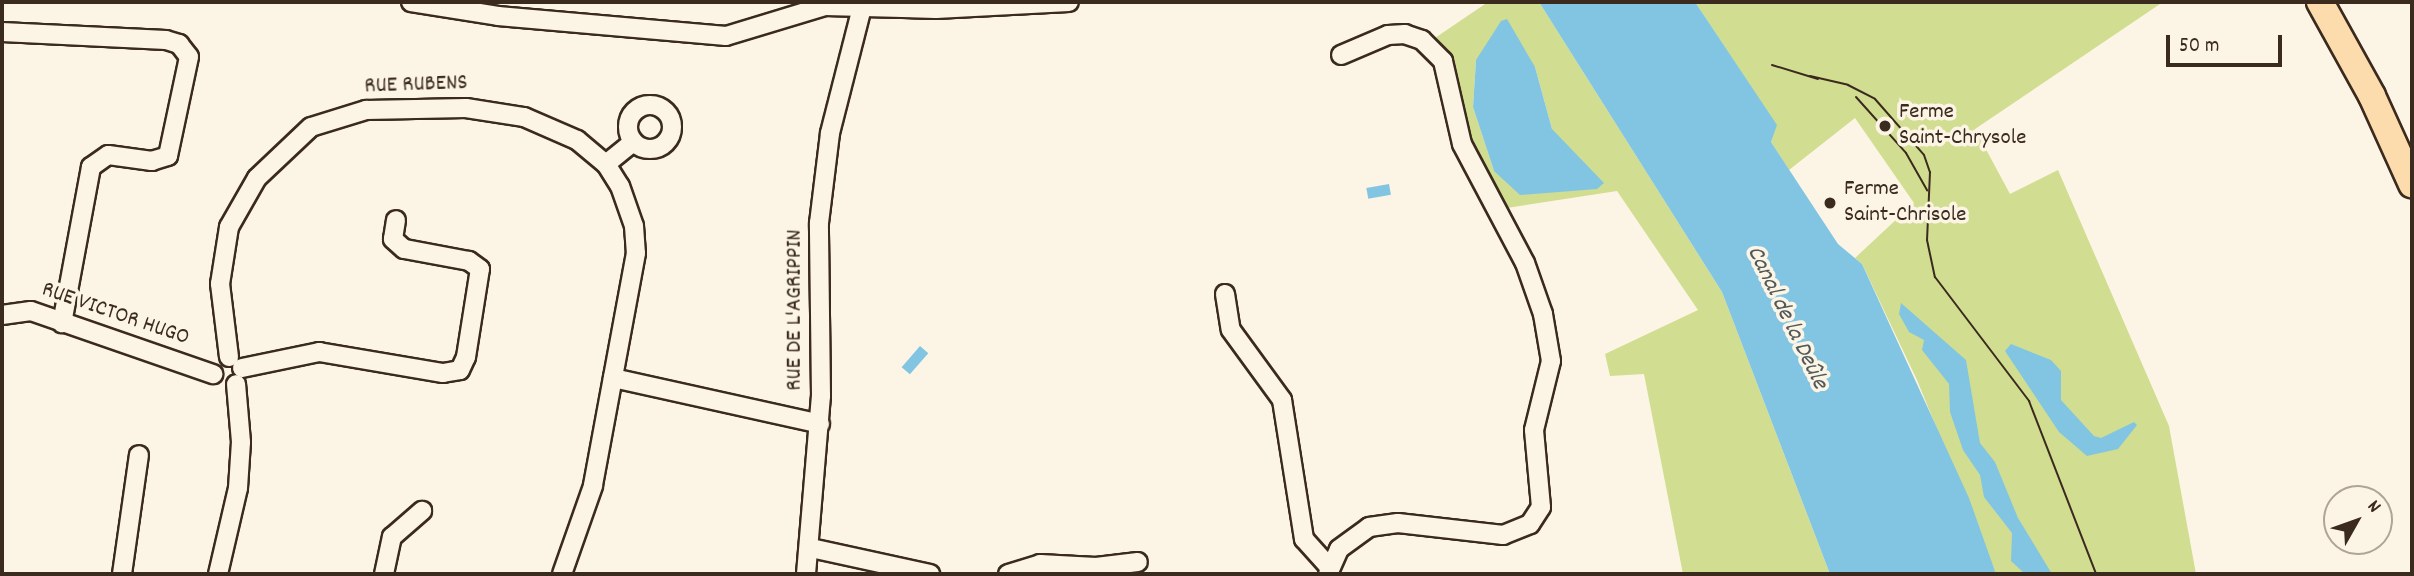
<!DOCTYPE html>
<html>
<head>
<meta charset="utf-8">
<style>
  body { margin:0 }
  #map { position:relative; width:2414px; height:576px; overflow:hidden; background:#fcf5e5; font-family:Dekko,sans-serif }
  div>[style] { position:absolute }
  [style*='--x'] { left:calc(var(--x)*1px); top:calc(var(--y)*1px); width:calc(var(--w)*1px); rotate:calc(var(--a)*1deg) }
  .green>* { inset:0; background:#d1dd90 }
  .water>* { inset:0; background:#82c5e3; transform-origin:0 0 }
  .roads { filter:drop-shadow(2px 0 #3b2a1e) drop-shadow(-2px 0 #3b2a1e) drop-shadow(0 2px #3b2a1e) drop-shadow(0 -2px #3b2a1e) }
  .street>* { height:18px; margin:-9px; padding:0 9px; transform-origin:9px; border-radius:9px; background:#fcf5e5 }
  .street>.ring { margin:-9px; padding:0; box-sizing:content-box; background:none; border:18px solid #fcf5e5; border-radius:50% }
  .primary>* { height:26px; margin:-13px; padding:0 13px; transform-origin:13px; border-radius:13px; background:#fcdcac }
  .tram>* { height:2px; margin:-1px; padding:0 1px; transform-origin:1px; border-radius:1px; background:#3b2a1e }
  .dots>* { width:19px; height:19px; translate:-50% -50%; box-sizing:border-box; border:4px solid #fcf5e5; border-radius:50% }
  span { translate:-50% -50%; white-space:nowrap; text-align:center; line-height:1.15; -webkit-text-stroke:7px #fcf5e5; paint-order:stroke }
  .street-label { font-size:23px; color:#3b2a1e }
  .poi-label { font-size:23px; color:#3b2a1e }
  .left { translate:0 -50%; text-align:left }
  .water-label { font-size:24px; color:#505859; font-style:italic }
  .frame { position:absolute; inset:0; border:4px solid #3b2a1e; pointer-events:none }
  .north { position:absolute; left:2323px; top:485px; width:70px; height:70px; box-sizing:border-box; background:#fcf5e5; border:2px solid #afa495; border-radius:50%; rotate:50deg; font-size:19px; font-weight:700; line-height:28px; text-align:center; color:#3b2a1e }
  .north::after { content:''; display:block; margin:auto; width:24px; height:32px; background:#3b2a1e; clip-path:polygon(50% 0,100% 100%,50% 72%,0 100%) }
  .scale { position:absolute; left:2166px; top:35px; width:116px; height:32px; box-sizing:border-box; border:4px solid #3b2a1e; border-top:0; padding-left:9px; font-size:21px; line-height:24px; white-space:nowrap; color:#3b2a1e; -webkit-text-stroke:5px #fcf5e5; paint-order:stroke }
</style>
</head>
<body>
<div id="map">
  <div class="green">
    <div style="clip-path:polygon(evenodd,1488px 2px,1539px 2px,1722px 292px,1830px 574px,1683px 574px,1644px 374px,1610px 376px,1605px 354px,1698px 310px,1617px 191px,1507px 208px,1481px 167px,1432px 40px,1488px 2px,1476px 60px,1535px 67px,1552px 129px,1494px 171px,1473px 107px,1476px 60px)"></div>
    <div style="clip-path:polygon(1695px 2px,2163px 2px,1975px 129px,2010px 194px,2058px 170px,2169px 426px,2196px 574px,1996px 574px,1917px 380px,1862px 264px,1855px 258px,1914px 203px,1855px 118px,1789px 170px,1771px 142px,1776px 125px)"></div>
  </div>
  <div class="water">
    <div style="clip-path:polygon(1539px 2px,1695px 2px,1777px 125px,1771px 142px,1838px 244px,1862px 264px,1969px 498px,1996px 574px,1830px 574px,1722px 292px)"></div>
    <div style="clip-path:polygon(1507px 19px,1535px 67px,1552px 129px,1604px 183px,1597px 189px,1520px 195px,1494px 171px,1473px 107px,1476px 60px,1501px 21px)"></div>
    <div style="left:1389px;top:184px;width:11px;height:23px;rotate:80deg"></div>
    <div style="clip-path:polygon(1901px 303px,1966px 360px,1980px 443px,1995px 462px,2018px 518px,2052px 574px,2025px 574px,2011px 561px,2012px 533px,1984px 497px,1980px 475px,1963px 450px,1950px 412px,1949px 384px,1922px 350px,1924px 340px,1909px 332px,1899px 314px)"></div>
    <div style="clip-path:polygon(2011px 344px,2051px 360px,2061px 371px,2061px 400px,2094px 436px,2101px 438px,2134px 422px,2137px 425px,2118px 449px,2087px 456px,2059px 432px,2005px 351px)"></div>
    <div style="left:920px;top:346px;width:11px;height:28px;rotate:41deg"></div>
  </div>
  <div class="roads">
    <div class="street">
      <div style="--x:411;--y:2;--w:88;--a:9.1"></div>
      <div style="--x:498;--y:16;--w:229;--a:5"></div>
      <div style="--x:726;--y:36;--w:103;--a:-16.9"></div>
      <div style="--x:825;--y:6;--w:111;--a:1.5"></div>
      <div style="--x:936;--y:9;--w:133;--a:-3"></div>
      <div style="--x:2;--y:32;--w:164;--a:2.8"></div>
      <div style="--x:166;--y:40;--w:14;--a:17"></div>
      <div style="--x:179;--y:44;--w:16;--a:52"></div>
      <div style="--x:189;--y:57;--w:101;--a:102"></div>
      <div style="--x:168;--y:156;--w:17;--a:163"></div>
      <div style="--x:152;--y:161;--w:44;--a:-172.2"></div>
      <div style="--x:108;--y:155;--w:21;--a:145"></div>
      <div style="--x:91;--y:167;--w:159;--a:100.5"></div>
      <div class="ring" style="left:628px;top:105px;width:26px;height:26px"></div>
      <div style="--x:606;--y:164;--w:35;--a:-39"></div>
      <div style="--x:1225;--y:294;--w:36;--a:81"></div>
      <div style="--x:1231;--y:330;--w:87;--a:53.9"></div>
      <div style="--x:1282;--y:400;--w:141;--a:81"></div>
      <div style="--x:1304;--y:539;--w:38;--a:48"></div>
      <div style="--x:2;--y:315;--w:29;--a:-8"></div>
      <div style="--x:31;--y:311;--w:193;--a:19.1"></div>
      <div style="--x:229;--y:357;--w:74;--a:-97"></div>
      <div style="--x:220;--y:284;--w:58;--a:-81"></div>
      <div style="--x:229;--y:227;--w:56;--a:-60.3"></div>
      <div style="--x:257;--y:178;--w:74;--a:-43.4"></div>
      <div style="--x:311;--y:127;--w:58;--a:-17.2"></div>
      <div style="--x:366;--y:110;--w:100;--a:-1.1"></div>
      <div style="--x:466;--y:108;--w:59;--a:8.8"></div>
      <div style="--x:524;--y:117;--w:58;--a:23.5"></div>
      <div style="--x:577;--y:140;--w:38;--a:40"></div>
      <div style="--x:606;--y:164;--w:26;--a:58"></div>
      <div style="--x:620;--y:186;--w:42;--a:70.7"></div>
      <div style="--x:634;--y:226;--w:27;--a:86"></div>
      <div style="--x:636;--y:253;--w:237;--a:100.5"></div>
      <div style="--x:593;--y:486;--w:93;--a:109.4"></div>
      <div style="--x:242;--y:368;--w:79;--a:-11.7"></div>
      <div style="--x:319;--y:352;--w:126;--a:9.6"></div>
      <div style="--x:443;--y:373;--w:17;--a:-10"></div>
      <div style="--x:460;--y:370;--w:14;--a:-65"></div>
      <div style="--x:466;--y:357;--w:89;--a:-81"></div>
      <div style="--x:480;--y:269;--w:14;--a:-144"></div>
      <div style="--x:469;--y:261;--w:66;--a:-169.5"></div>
      <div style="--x:404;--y:249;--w:15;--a:-138"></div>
      <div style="--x:393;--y:239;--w:19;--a:-81"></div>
      <div style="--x:613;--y:378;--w:212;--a:12.5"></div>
      <div style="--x:811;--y:548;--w:122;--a:12.3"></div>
      <div style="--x:122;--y:574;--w:120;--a:-81.9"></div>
      <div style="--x:218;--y:574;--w:88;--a:-76.9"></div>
      <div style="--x:238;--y:488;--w:46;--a:-86.3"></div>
      <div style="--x:241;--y:442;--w:58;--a:-94.9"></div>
      <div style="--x:384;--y:574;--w:38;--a:-78"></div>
      <div style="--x:392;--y:537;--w:40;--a:-41"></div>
      <div style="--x:806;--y:574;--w:179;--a:-85.2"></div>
      <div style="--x:821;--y:396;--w:173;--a:-90.7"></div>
      <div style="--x:819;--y:223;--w:91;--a:-83"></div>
      <div style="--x:830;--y:133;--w:130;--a:-75.7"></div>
      <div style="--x:1008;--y:574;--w:34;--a:-17"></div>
      <div style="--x:1040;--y:564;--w:56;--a:3.1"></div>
      <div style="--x:1096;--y:567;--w:42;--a:-6.8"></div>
      <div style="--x:1328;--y:574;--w:27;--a:-66"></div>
      <div style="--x:1339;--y:549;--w:37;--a:-36"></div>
      <div style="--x:1369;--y:527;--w:29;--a:-8"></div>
      <div style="--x:1398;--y:523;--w:106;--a:6.5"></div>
      <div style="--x:1503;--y:535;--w:29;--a:-22"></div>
      <div style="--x:1530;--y:524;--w:20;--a:-57"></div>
      <div style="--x:1541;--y:507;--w:77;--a:-95.2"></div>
      <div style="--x:1534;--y:430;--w:71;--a:-76.2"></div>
      <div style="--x:1551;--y:361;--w:48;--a:-99.7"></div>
      <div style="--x:1543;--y:314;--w:54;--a:-109.4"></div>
      <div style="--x:1525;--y:263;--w:135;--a:-117.9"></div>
      <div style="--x:1462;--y:144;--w:85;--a:-102.9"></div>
      <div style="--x:1443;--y:61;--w:30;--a:-135"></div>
      <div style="--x:1422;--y:40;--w:18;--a:-161"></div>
      <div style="--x:1405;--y:34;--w:17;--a:177"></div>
      <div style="--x:1388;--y:35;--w:51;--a:156.9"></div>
    </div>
    <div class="primary">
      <div style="--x:2320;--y:2;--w:107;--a:61"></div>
      <div style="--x:2372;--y:96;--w:97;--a:65.6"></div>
    </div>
  </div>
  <div class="tram">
    <div style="--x:1772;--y:65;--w:48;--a:16.9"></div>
    <div style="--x:1810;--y:76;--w:39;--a:13"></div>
    <div style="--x:1848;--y:85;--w:30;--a:27"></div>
    <div style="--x:1875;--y:99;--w:74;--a:48.8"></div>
    <div style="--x:1924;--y:155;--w:18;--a:71"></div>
    <div style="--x:1930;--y:172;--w:68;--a:92.5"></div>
    <div style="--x:1927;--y:240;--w:38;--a:78"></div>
    <div style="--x:1935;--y:277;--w:156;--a:52.8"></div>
    <div style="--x:2029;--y:401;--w:186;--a:68.8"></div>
    <div style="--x:1856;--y:97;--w:75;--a:48.2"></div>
    <div style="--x:1906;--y:153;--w:43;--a:60.4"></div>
  </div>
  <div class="dots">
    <div style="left:1885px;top:126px;background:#3b2a1e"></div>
    <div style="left:1830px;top:203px;background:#3b2a1e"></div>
  </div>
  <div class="street-label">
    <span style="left:416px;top:86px;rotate:-2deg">RUE RUBENS</span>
    <span style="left:796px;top:310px;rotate:-90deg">RUE DE L'AGRIPPIN</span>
    <span style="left:115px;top:315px;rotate:19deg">RUE VICTOR HUGO</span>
  </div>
  <div class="poi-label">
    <span class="left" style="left:1899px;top:126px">Ferme<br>Saint-Chrysole</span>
    <span class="left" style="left:1844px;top:203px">Ferme<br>Saint-Chrisole</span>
  </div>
  <div class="water-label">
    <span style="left:1786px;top:318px;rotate:64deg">Canal de la Deûle</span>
  </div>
  <div class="frame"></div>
  <div class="north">N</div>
  <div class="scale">50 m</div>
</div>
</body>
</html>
